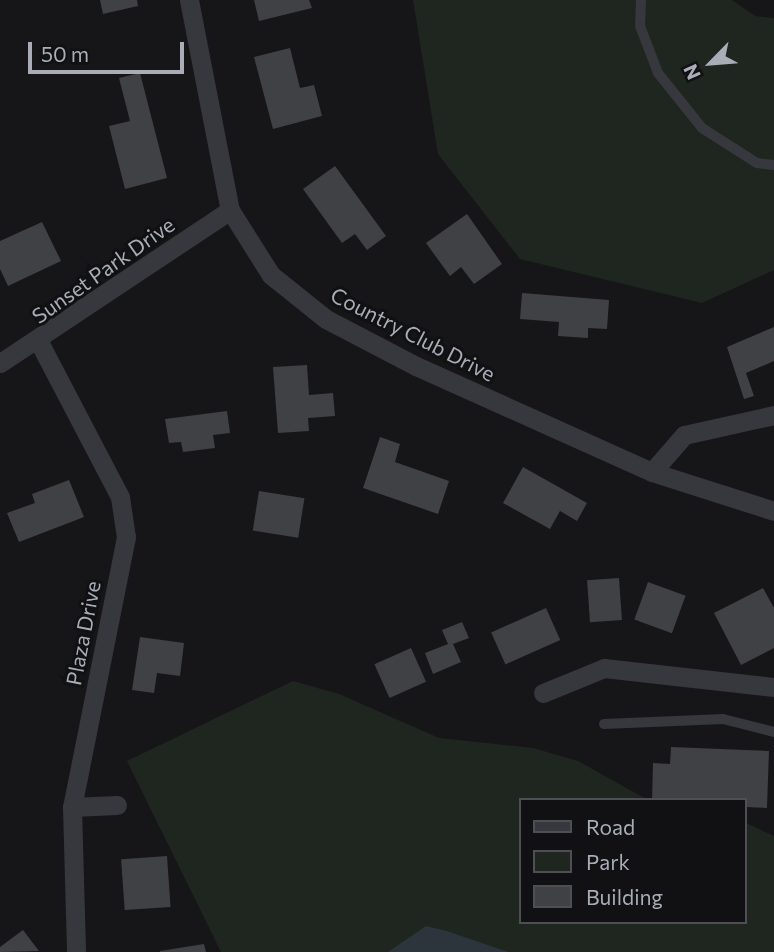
<!DOCTYPE html>
<html>
<head>
<meta charset="utf-8">
<style>
  body { margin:0 }
  #map { position:relative; width:774px; height:952px; overflow:hidden; background:#161618; font-family:Commissioner,sans-serif }
  div>[style] { position:absolute }
  [style*='--x'] { left:calc(var(--x)*1px); top:calc(var(--y)*1px); width:calc(var(--w)*1px); rotate:calc(var(--a)*1deg) }
  .green>* { inset:0; background:#1e261f }
  .water>* { inset:0; background:#2c353c }
  .building>* { inset:0; background:#404145; transform-origin:0 0 }
  .lane>* { height:10px; margin:-5px; padding:0 5px; transform-origin:5px; border-radius:5px; background:#37383d }
  .street>* { height:19px; margin:-9.5px; padding:0 9.5px; transform-origin:9.5px; border-radius:9.5px; background:#37383d }
  span { translate:-50% -50%; white-space:nowrap; text-align:center; line-height:1.15; -webkit-text-stroke:6px #111113; paint-order:stroke }
  .street-label { font-size:21px; color:#a8adb8 }
  .legend { position:absolute; left:519px; top:798px; width:228px; height:126px; box-sizing:border-box; background:#111113; border:2px solid #4d4f55; margin:0; padding:9px 12px; list-style:none; font-size:21px; color:#a8adb8 }
  .legend li { display:flex; align-items:center; gap:14px; height:35px }
  .legend b { width:35px; border:2px solid #4d4f55 }
  .north { position:absolute; left:676px; top:28px; width:70px; height:70px; -webkit-text-stroke:5px #111113; paint-order:stroke; rotate:245deg; font-size:19px; font-weight:700; line-height:28px; text-align:center; color:#a8adb8 }
  .north::after { content:''; display:block; margin:auto; width:24px; height:32px; background:#a8adb8; clip-path:polygon(50% 0,100% 100%,50% 72%,0 100%) }
  .scale { position:absolute; left:28px; top:42px; width:156px; height:32px; box-sizing:border-box; border:4px solid #a8adb8; border-top:0; padding-left:9px; font-size:21px; line-height:24px; white-space:nowrap; color:#a8adb8; -webkit-text-stroke:5px #111113; paint-order:stroke }
</style>
</head>
<body>
<div id="map">
  <div class="green">
    <div style="clip-path:polygon(413px 0,732px 0,755px 16px,774px 18px,774px 270px,702px 303px,520px 259px,438px 154px)"></div>
    <div style="clip-path:polygon(293px 681px,339px 694px,439px 738px,533px 748px,578px 761px,648px 800px,520px 800px,520px 922px,744px 922px,744px 822px,774px 836px,774px 952px,221px 952px,127px 761px)"></div>
  </div>
  <div class="water">
    <div style="clip-path:polygon(426px 926px,447px 931px,508px 952px,388px 952px)"></div>
  </div>
  <div class="building">
    <div style="clip-path:polygon(100px 0,137px 0,138px 6px,103px 14px)"></div>
    <div style="clip-path:polygon(254px 0,309px 0,312px 8px,259px 21px)"></div>
    <div style="clip-path:polygon(290px 48px,300px 88px,314px 85px,322px 116px,273px 129px,254px 57px)"></div>
    <div style="clip-path:polygon(140px 73px,167px 178px,125px 189px,109px 126px,130px 121px,119px 78px)"></div>
    <div style="clip-path:polygon(335px 166px,386px 236px,367px 250px,355px 234px,342px 243px,303px 189px)"></div>
    <div style="clip-path:polygon(467px 214px,502px 264px,474px 284px,461px 267px,450px 276px,426px 243px)"></div>
    <div style="clip-path:polygon(42px 222px,61px 261px,8px 286px,0 269px,0 241px)"></div>
    <div style="clip-path:polygon(522px 293px,609px 300px,607px 329px,588px 328px,588px 338px,558px 336px,559px 322px,520px 319px)"></div>
    <div style="clip-path:polygon(774px 327px,774px 361px,746px 373px,754px 396px,744px 399px,727px 347px)"></div>
    <div style="clip-path:polygon(307px 365px,309px 395px,333px 393px,335px 416px,308px 418px,309px 431px,278px 433px,273px 367px)"></div>
    <div style="clip-path:polygon(227px 411px,230px 433px,213px 435px,215px 448px,183px 452px,181px 442px,169px 443px,165px 419px)"></div>
    <div style="clip-path:polygon(380px 437px,400px 444px,395px 462px,449px 481px,438px 514px,363px 488px)"></div>
    <div style="clip-path:polygon(523px 467px,587px 503px,577px 521px,560px 511px,550px 529px,503px 503px)"></div>
    <div style="clip-path:polygon(69px 480px,84px 517px,19px 542px,7px 513px,35px 503px,32px 494px)"></div>
    <div style="left:259px;top:491px;width:46px;height:40px;rotate:9deg"></div>
    <div style="left:619px;top:578px;width:42px;height:32px;rotate:86deg"></div>
    <div style="left:648px;top:582px;width:40px;height:40px;rotate:20deg"></div>
    <div style="clip-path:polygon(763px 588px,774px 608px,774px 648px,741px 665px,714px 613px)"></div>
    <div style="left:546px;top:608px;width:35px;height:60px;rotate:66deg"></div>
    <div style="clip-path:polygon(462px 622px,469px 638px,453px 644px,461px 662px,433px 674px,425px 653px,448px 644px,442px 630px)"></div>
    <div style="clip-path:polygon(140px 637px,184px 643px,180px 676px,157px 673px,154px 693px,132px 690px)"></div>
    <div style="left:411px;top:648px;width:37px;height:40px;rotate:66deg"></div>
    <div style="clip-path:polygon(671px 747px,769px 751px,767px 808px,744px 807px,744px 800px,652px 800px,653px 763px,670px 764px)"></div>
    <div style="left:167px;top:856px;width:51px;height:46px;rotate:86deg"></div>
    <div style="clip-path:polygon(23px 930px,39px 951px,0 952px,0 947px)"></div>
    <div style="clip-path:polygon(204px 944px,206px 952px,160px 952px,160px 951px)"></div>
  </div>
  <div class="lane">
    <div style="--x:641;--y:0;--w:26;--a:92"></div>
    <div style="--x:640;--y:26;--w:50;--a:69"></div>
    <div style="--x:658;--y:73;--w:70;--a:51.3"></div>
    <div style="--x:702;--y:128;--w:65;--a:32.5"></div>
    <div style="--x:757;--y:163;--w:17;--a:7"></div>
    <div style="--x:604;--y:724;--w:119;--a:-2.4"></div>
    <div style="--x:723;--y:719;--w:53;--a:14.3"></div>
  </div>
  <div class="street">
    <div style="--x:189;--y:0;--w:214;--a:79"></div>
    <div style="--x:230;--y:210;--w:77;--a:57.8"></div>
    <div style="--x:271;--y:275;--w:70;--a:38.7"></div>
    <div style="--x:326;--y:319;--w:102;--a:27.6"></div>
    <div style="--x:416;--y:366;--w:259;--a:24.2"></div>
    <div style="--x:652;--y:472;--w:128;--a:17.7"></div>
    <div style="--x:39;--y:342;--w:175;--a:62.4"></div>
    <div style="--x:120;--y:497;--w:40;--a:81.5"></div>
    <div style="--x:126;--y:537;--w:275;--a:101.3"></div>
    <div style="--x:72;--y:807;--w:145;--a:88.4"></div>
    <div style="--x:0;--y:363;--w:276;--a:-33.6"></div>
    <div style="--x:652;--y:472;--w:49;--a:-49.1"></div>
    <div style="--x:684;--y:435;--w:92;--a:-12.5"></div>
    <div style="--x:543;--y:693;--w:66;--a:-22.3"></div>
    <div style="--x:604;--y:668;--w:171;--a:6.4"></div>
    <div style="--x:72;--y:807;--w:45;--a:-2.5"></div>
  </div>
  <div class="street-label">
    <span style="left:103px;top:270px;rotate:-35deg">Sunset Park Drive</span>
    <span style="left:413px;top:334px;rotate:27deg">Country Club Drive</span>
    <span style="left:83px;top:633px;rotate:-79deg">Plaza Drive</span>
  </div>
  <ul class="legend">
  <li><b style="height:9px;background:#37383d"></b>Road</li>
  <li><b style="height:19px;background:#1e261f"></b>Park</li>
  <li><b style="height:19px;background:#404145"></b>Building</li>
  </ul>
  <div class="north">N</div>
  <div class="scale">50 m</div>
</div>
</body>
</html>
